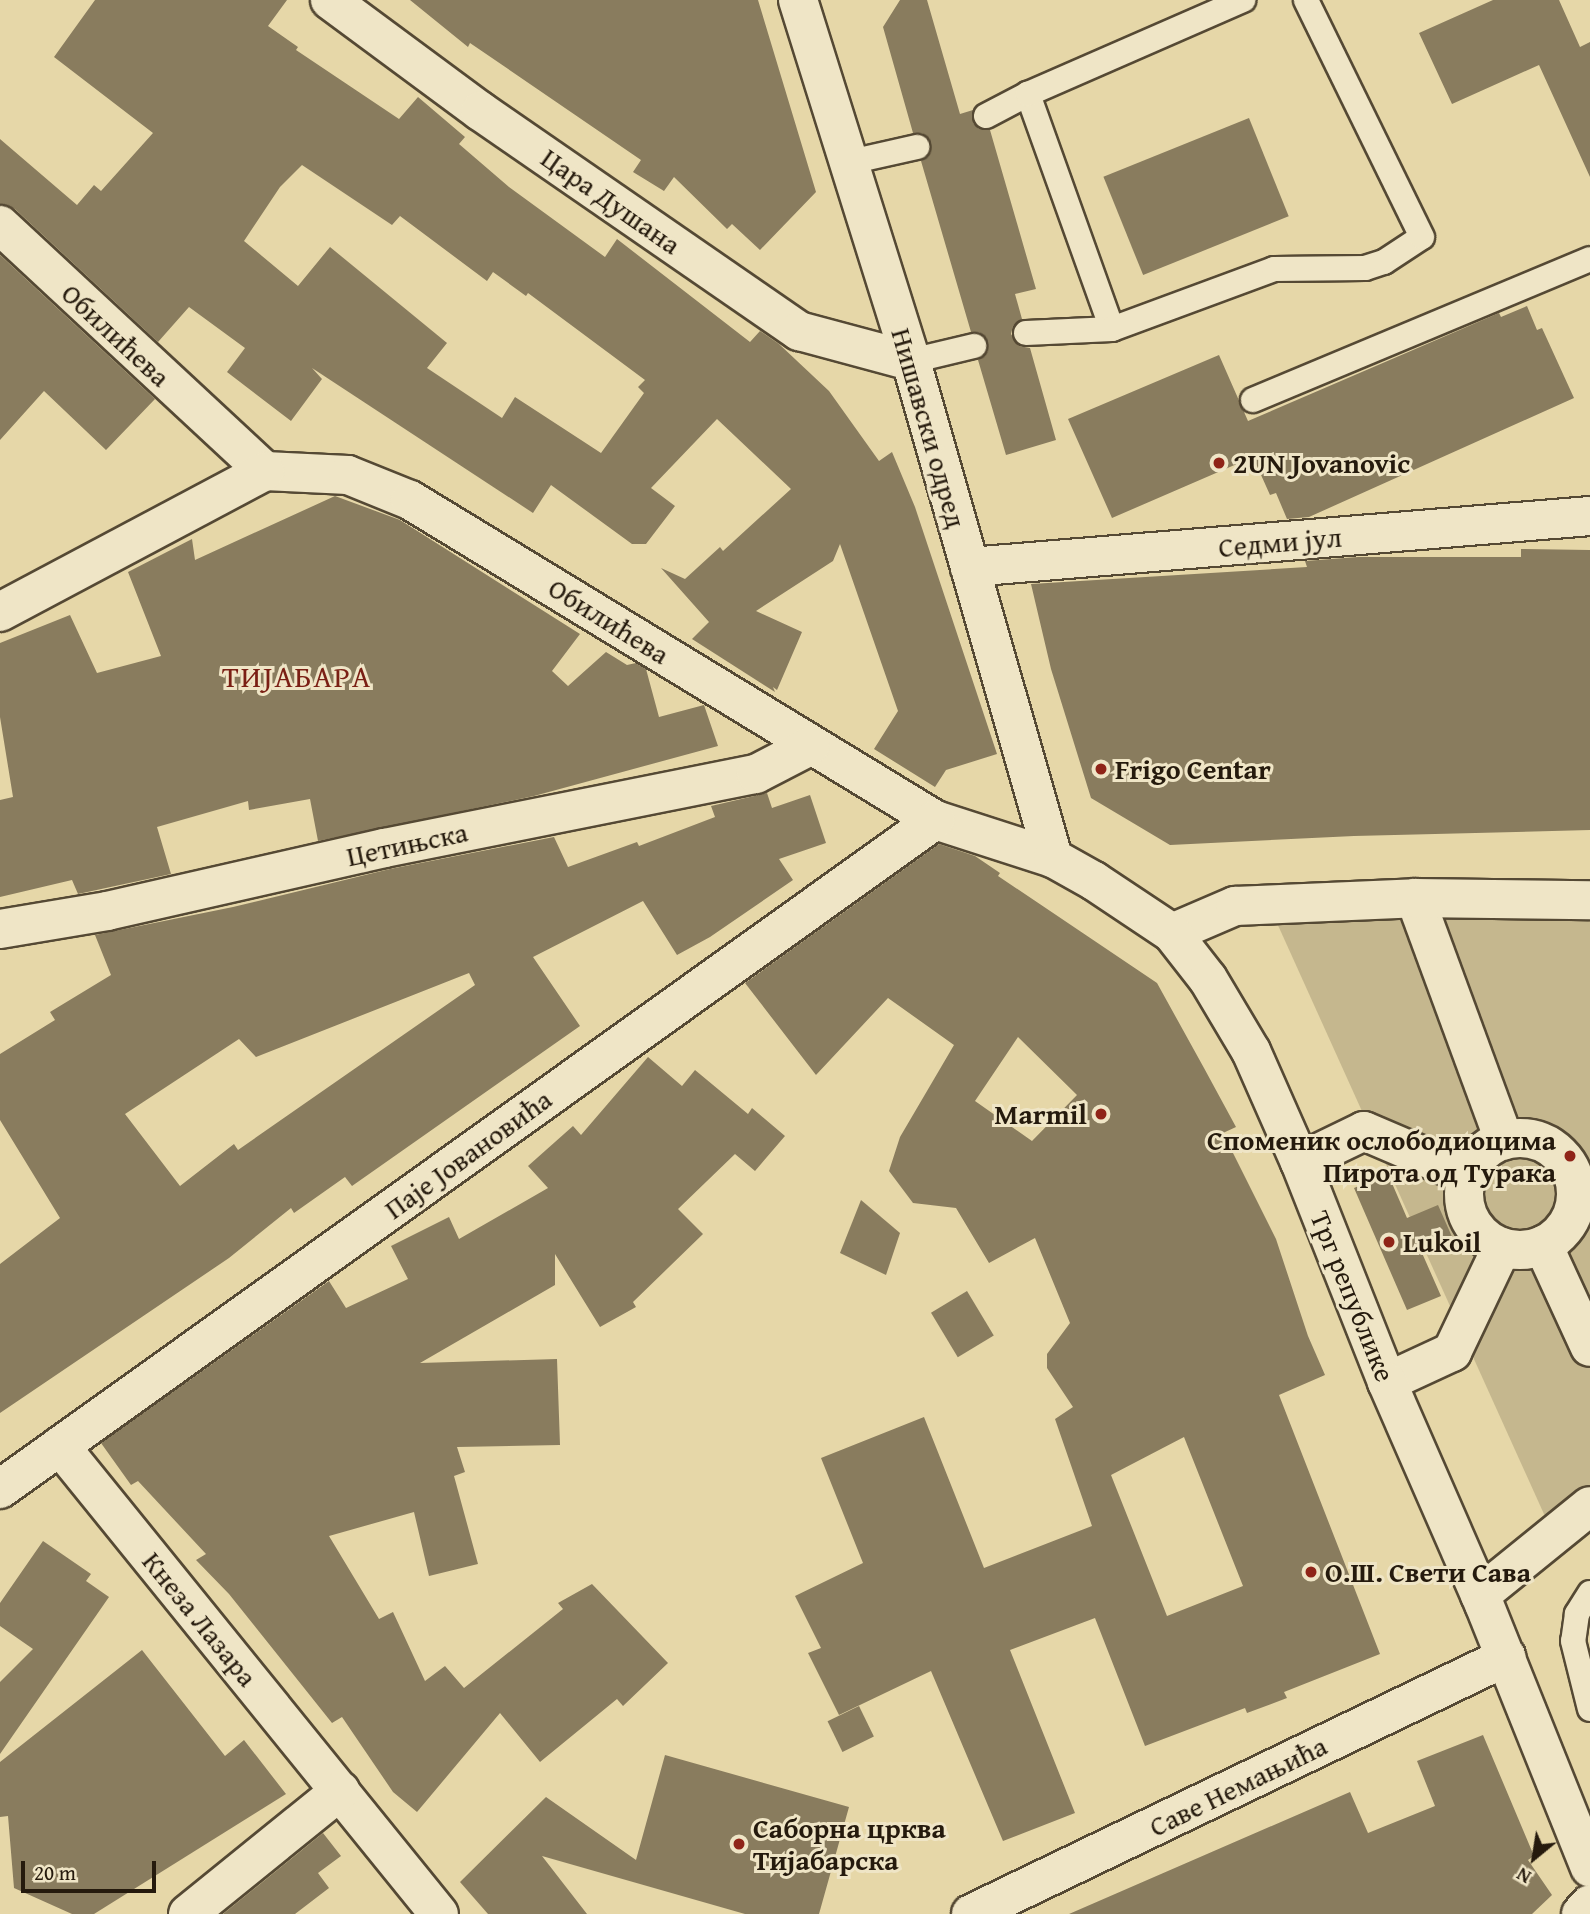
<!DOCTYPE html>
<html>
<head>
<meta charset="utf-8">
<style>
  body { margin:0 }
  #map { position:relative; width:1590px; height:1914px; overflow:hidden; background:#e6d7a8; font-family:"Gentium Book Plus",serif }
  div>[style] { position:absolute }
  [style*='--x'] { left:calc(var(--x)*1px); top:calc(var(--y)*1px); width:calc(var(--w)*1px); rotate:calc(var(--a)*1deg) }
  .green>* { inset:0; background:#c5b78e }
  .building>* { inset:0; background:#897c5e; transform-origin:0 0 }
  .roads { filter:drop-shadow(2px 0 #554934) drop-shadow(-2px 0 #554934) drop-shadow(0 2px #554934) drop-shadow(0 -2px #554934) }
  .lane>* { height:24px; margin:-12px; padding:0 12px; transform-origin:12px; border-radius:12px; background:#efe5c6 }
  .street>* { height:38px; margin:-19px; padding:0 19px; transform-origin:19px; border-radius:19px; background:#efe5c6 }
  .street>.ring { margin:-19px; padding:0; box-sizing:content-box; background:none; border:38px solid #efe5c6; border-radius:50% }
  .secondary>* { height:38px; margin:-19px; padding:0 19px; transform-origin:19px; border-radius:19px; background:#efe5c6 }
  .dots>* { width:19px; height:19px; translate:-50% -50%; box-sizing:border-box; border:4px solid #efe5c6; border-radius:50% }
  span { translate:-50% -50%; white-space:nowrap; text-align:center; line-height:1.15; -webkit-text-stroke:6px #efe5c6; paint-order:stroke }
  .street-label { font-size:28px; color:#251a0d }
  .poi-label { font-size:28px; color:#251a0d; font-weight:700 }
  .left { translate:0 -50%; text-align:left }
  .right { translate:-100% -50%; text-align:right }
  .neighbourhood-label { font-size:30px; color:#7a1f14; letter-spacing:2px }
  .north { position:absolute; left:1499px; top:1823px; width:70px; height:70px; -webkit-text-stroke:5px #efe5c6; paint-order:stroke; rotate:210deg; font-size:19px; font-weight:700; line-height:28px; text-align:center; color:#251a0d }
  .north::after { content:''; display:block; margin:auto; width:24px; height:32px; background:#251a0d; clip-path:polygon(50% 0,100% 100%,50% 72%,0 100%) }
  .scale { position:absolute; left:21px; top:1861px; width:135px; height:32px; box-sizing:border-box; border:4px solid #251a0d; border-top:0; padding-left:9px; font-size:21px; line-height:24px; white-space:nowrap; color:#251a0d; -webkit-text-stroke:5px #efe5c6; paint-order:stroke }
</style>
</head>
<body>
<div id="map">
  <div class="green">
    <div style="clip-path:polygon(1590px 909px,1590px 1505px,1553px 1534px,1272px 912px)"></div>
  </div>
  <div class="building">
    <div style="clip-path:polygon(evenodd,95px 0,287px 0,268px 26px,298px 47px,296px 50px,399px 119px,418px 97px,465px 137px,459px 144px,509px 187px,605px 257px,617px 239px,750px 342px,760px 331px,779px 344px,829px 391px,879px 461px,892px 452px,915px 507px,997px 754px,946px 770px,935px 787px,874px 749px,898px 711px,840px 544px,833px 561px,756px 611px,802px 632px,777px 690px,773px 687px,775px 692px,692px 639px,709px 622px,661px 568px,685px 579px,720px 547px,723px 551px,791px 489px,717px 419px,651px 488px,675px 506px,646px 544px,632px 544px,551px 485px,533px 513px,312px 368px,322px 379px,291px 421px,227px 372px,245px 348px,189px 307px,158px 342px,15px 209px,0 204px,0 139px,77px 205px,94px 185px,101px 191px,153px 133px,54px 57px,95px 0,302px 165px,392px 225px,400px 216px,487px 281px,493px 272px,526px 296px,528px 293px,645px 380px,638px 387px,644px 393px,601px 453px,515px 397px,502px 418px,427px 368px,447px 343px,330px 247px,298px 286px,244px 241px,280px 187px,302px 165px)"></div>
    <div style="clip-path:polygon(410px 0,758px 0,816px 192px,760px 250px,732px 224px,727px 229px,674px 177px,664px 191px,633px 172px,641px 160px,470px 43px,468px 47px)"></div>
    <div style="clip-path:polygon(900px 0,927px 0,960px 114px,973px 110px,973px 123px,979px 129px,990px 130px,1036px 289px,1015px 294px,1022px 319px,1013px 326px,1011px 334px,1019px 346px,1030px 348px,1056px 440px,1006px 455px,978px 360px,988px 351px,988px 342px,979px 332px,971px 332px,921px 161px,931px 152px,931px 143px,922px 133px,913px 133px,883px 27px)"></div>
    <div style="clip-path:polygon(1493px 0,1559px 0,1580px 47px,1590px 42px,1590px 177px,1539px 65px,1452px 104px,1419px 33px)"></div>
    <div style="left:1249px;top:118px;width:106px;height:157px;rotate:68deg"></div>
    <div style="clip-path:polygon(0 255px,155px 399px,106px 450px,44px 391px,0 440px)"></div>
    <div style="clip-path:polygon(1527px 306px,1537px 330px,1542px 328px,1574px 398px,1309px 517px,1287px 519px,1276px 493px,1270px 495px,1253px 457px,1112px 518px,1068px 419px,1219px 355px,1248px 421px,1499px 313px,1501px 317px)"></div>
    <div style="clip-path:polygon(335px 496px,400px 520px,580px 634px,552px 671px,568px 686px,606px 652px,627px 665px,636px 663px,646px 669px,659px 717px,704px 705px,718px 746px,534px 796px,318px 841px,310px 799px,249px 810px,248px 801px,157px 827px,171px 874px,78px 894px,72px 880px,0 897px,0 800px,13px 797px,0 717px,0 643px,70px 615px,97px 673px,161px 656px,128px 572px,192px 539px,195px 560px)"></div>
    <div style="clip-path:polygon(1521px 549px,1590px 550px,1590px 830px,1354px 836px,1170px 845px,1091px 798px,1051px 669px,1031px 584px,1307px 567px,1305px 561px,1358px 557px,1521px 557px)"></div>
    <div style="clip-path:polygon(evenodd,767px 793px,772px 808px,810px 795px,826px 843px,779px 859px,793px 880px,710px 937px,677px 955px,643px 901px,533px 957px,580px 1026px,352px 1186px,345px 1177px,294px 1213px,291px 1208px,229px 1258px,0 1413px,0 1264px,60px 1218px,0 1120px,0 1054px,55px 1020px,50px 1012px,111px 975px,95px 935px,233px 907px,390px 869px,554px 837px,568px 867px,637px 842px,639px 846px,715px 817px,711px 806px,767px 793px,469px 973px,475px 985px,238px 1150px,234px 1144px,180px 1186px,125px 1114px,239px 1039px,256px 1057px,469px 973px)"></div>
    <div style="clip-path:polygon(evenodd,939px 844px,975px 856px,1000px 873px,998px 876px,1157px 983px,1204px 1068px,1236px 1127px,1223px 1133px,1276px 1239px,1308px 1336px,1325px 1375px,1279px 1395px,1380px 1654px,1284px 1692px,1287px 1698px,1247px 1713px,1245px 1708px,1145px 1746px,1095px 1618px,1010px 1650px,1075px 1813px,1003px 1841px,931px 1671px,839px 1715px,808px 1653px,821px 1648px,795px 1596px,863px 1563px,821px 1458px,924px 1417px,984px 1568px,1092px 1526px,1055px 1419px,1073px 1407px,1047px 1368px,1047px 1354px,1070px 1323px,1035px 1238px,989px 1263px,956px 1208px,913px 1203px,889px 1171px,900px 1137px,954px 1045px,888px 998px,816px 1075px,745px 983px,939px 844px,1018px 1037px,1077px 1095px,1032px 1141px,975px 1101px,1018px 1037px,939px 844px,1184px 1437px,1243px 1586px,1167px 1616px,1111px 1475px,1184px 1437px)"></div>
    <div style="clip-path:polygon(648px 1057px,682px 1086px,695px 1070px,748px 1114px,752px 1108px,785px 1136px,755px 1171px,735px 1154px,678px 1209px,703px 1234px,633px 1302px,636px 1307px,600px 1327px,555px 1254px,555px 1285px,420px 1363px,557px 1359px,560px 1445px,457px 1447px,465px 1472px,454px 1476px,478px 1564px,429px 1576px,414px 1512px,329px 1536px,379px 1619px,393px 1612px,425px 1681px,445px 1666px,464px 1688px,563px 1609px,558px 1603px,592px 1584px,668px 1663px,623px 1706px,617px 1699px,540px 1762px,500px 1713px,417px 1812px,393px 1792px,342px 1717px,332px 1723px,229px 1594px,196px 1560px,206px 1554px,138px 1481px,131px 1485px,101px 1443px,329px 1281px,346px 1308px,408px 1279px,391px 1246px,449px 1217px,459px 1239px,548px 1188px,528px 1166px,573px 1126px,581px 1135px)"></div>
    <div style="clip-path:polygon(1388px 1174px,1407px 1218px,1438px 1205px,1453px 1239px,1422px 1253px,1441px 1296px,1407px 1310px,1354px 1188px)"></div>
    <div style="clip-path:polygon(861px 1200px,900px 1233px,886px 1275px,840px 1253px)"></div>
    <div style="left:967px;top:1291px;width:52px;height:42px;rotate:59deg"></div>
    <div style="clip-path:polygon(43px 1541px,91px 1574px,86px 1581px,109px 1597px,0 1754px,0 1682px,33px 1649px,0 1626px,0 1603px)"></div>
    <div style="clip-path:polygon(142px 1650px,225px 1756px,244px 1740px,286px 1794px,94px 1914px,72px 1914px,14px 1888px,8px 1816px,0 1817px,0 1762px)"></div>
    <div style="left:859px;top:1706px;width:34px;height:35px;rotate:64deg"></div>
    <div style="clip-path:polygon(1483px 1735px,1534px 1856px,1528px 1860px,1552px 1895px,1532px 1914px,1069px 1914px,1350px 1792px,1368px 1833px,1435px 1806px,1417px 1761px)"></div>
    <div style="clip-path:polygon(665px 1755px,849px 1807px,819px 1914px,745px 1914px,542px 1856px,587px 1914px,488px 1914px,460px 1882px,546px 1797px,636px 1860px)"></div>
    <div style="clip-path:polygon(323px 1833px,341px 1856px,318px 1873px,329px 1888px,295px 1914px,223px 1914px)"></div>
  </div>
  <div class="roads">
    <div class="lane">
      <div style="--x:986;--y:116;--w:47;--a:-27.6"></div>
      <div style="--x:850;--y:162;--w:69;--a:-12.6"></div>
      <div style="--x:1112;--y:329;--w:250;--a:-109.7"></div>
      <div style="--x:1028;--y:94;--w:235;--a:-23.6"></div>
      <div style="--x:1026;--y:333;--w:86;--a:-2.7"></div>
      <div style="--x:1112;--y:329;--w:173;--a:-20.3"></div>
      <div style="--x:1274;--y:269;--w:91;--a:-0.6"></div>
      <div style="--x:1365;--y:268;--w:20;--a:-18"></div>
      <div style="--x:1384;--y:262;--w:45;--a:-33.3"></div>
      <div style="--x:1422;--y:237;--w:264;--a:-116.1"></div>
      <div style="--x:911;--y:361;--w:65;--a:-13.4"></div>
      <div style="--x:1253;--y:400;--w:365;--a:-22.7"></div>
      <div style="--x:1590;--y:1593;--w:25;--a:122"></div>
      <div style="--x:1577;--y:1614;--w:27;--a:98"></div>
      <div style="--x:1573;--y:1641;--w:70;--a:76"></div>
    </div>
    <div class="street">
      <div style="--x:330;--y:0;--w:187;--a:36.5"></div>
      <div style="--x:480;--y:111;--w:388;--a:34.6"></div>
      <div style="--x:799;--y:331;--w:116;--a:15"></div>
      <div style="--x:0;--y:225;--w:362;--a:42.9"></div>
      <div style="--x:265;--y:471;--w:83;--a:2.8"></div>
      <div style="--x:348;--y:475;--w:67;--a:22"></div>
      <div style="--x:410;--y:500;--w:615;--a:31.36"></div>
      <div style="--x:935;--y:820;--w:124;--a:17.9"></div>
      <div style="--x:970;--y:567;--w:622;--a:-4.7"></div>
      <div style="--x:0;--y:612;--w:300;--a:-28"></div>
      <div style="--x:1415;--y:898;--w:258;--a:69.8"></div>
      <div style="--x:0;--y:929;--w:109;--a:-9.5"></div>
      <div style="--x:107;--y:911;--w:285;--a:-12.8"></div>
      <div style="--x:385;--y:848;--w:378;--a:-11.3"></div>
      <div style="--x:756;--y:774;--w:61;--a:-27.4"></div>
      <div style="--x:1172;--y:933;--w:69;--a:-23.2"></div>
      <div style="--x:1235;--y:906;--w:180;--a:-2.5"></div>
      <div style="--x:1415;--y:898;--w:175;--a:0.7"></div>
      <div class="ring" style="left:1464px;top:1138px;width:74px;height:74px"></div>
      <div style="--x:1300;--y:1162;--w:71;--a:-25.8"></div>
      <div style="--x:1364;--y:1131;--w:112;--a:23.1"></div>
      <div style="--x:1543;--y:1245;--w:112;--a:65.3"></div>
      <div style="--x:1387;--y:1382;--w:72;--a:-24.8"></div>
      <div style="--x:1452;--y:1352;--w:116;--a:-64.5"></div>
      <div style="--x:60;--y:1446;--w:602;--a:51"></div>
      <div style="--x:0;--y:1489;--w:1150;--a:-35.58"></div>
      <div style="--x:1480;--y:1595;--w:141;--a:-39"></div>
      <div style="--x:188;--y:1914;--w:196;--a:-39"></div>
      <div style="--x:971;--y:1914;--w:594;--a:-25.66"></div>
      <div style="--x:1581;--y:1914;--w:13;--a:-48"></div>
    </div>
    <div class="secondary">
      <div style="--x:798;--y:0;--w:378;--a:72.6"></div>
      <div style="--x:911;--y:361;--w:517;--a:74.05"></div>
      <div style="--x:1053;--y:858;--w:47;--a:29.3"></div>
      <div style="--x:1094;--y:881;--w:94;--a:33.7"></div>
      <div style="--x:1172;--y:933;--w:58;--a:52"></div>
      <div style="--x:1208;--y:979;--w:84;--a:59.2"></div>
      <div style="--x:1251;--y:1051;--w:121;--a:66.2"></div>
      <div style="--x:1300;--y:1162;--w:237;--a:68.4"></div>
      <div style="--x:1387;--y:1382;--w:242;--a:66.4"></div>
      <div style="--x:1484;--y:1604;--w:284;--a:68.1"></div>
    </div>
  </div>
  <div class="dots">
    <div style="left:1219px;top:463px;background:#8f2418"></div>
    <div style="left:1101px;top:769px;background:#8f2418"></div>
    <div style="left:1101px;top:1114px;background:#8f2418"></div>
    <div style="left:1570px;top:1156px;background:#8f2418"></div>
    <div style="left:1389px;top:1242px;background:#8f2418"></div>
    <div style="left:1311px;top:1572px;background:#8f2418"></div>
    <div style="left:739px;top:1844px;background:#8f2418"></div>
  </div>
  <div class="street-label">
    <span style="left:611px;top:201px;rotate:35deg">Цара Душана</span>
    <span style="left:116px;top:335px;rotate:43deg">Обилићева</span>
    <span style="left:929px;top:428px;rotate:74deg">Нишавски одред</span>
    <span style="left:1280px;top:542px;rotate:-5deg">Седми јул</span>
    <span style="left:609px;top:621px;rotate:32deg">Обилићева</span>
    <span style="left:407px;top:844px;rotate:-12deg">Цетињска</span>
    <span style="left:468px;top:1154px;rotate:-36deg">Паје Јовановића</span>
    <span style="left:1353px;top:1296px;rotate:68deg">Трг републике</span>
    <span style="left:200px;top:1619px;rotate:51deg">Кнеза Лазара</span>
    <span style="left:1238px;top:1786px;rotate:-26deg">Саве Немањића</span>
  </div>
  <div class="poi-label">
    <span class="left" style="left:1233px;top:463px">2UN Jovanovic</span>
    <span class="left" style="left:1115px;top:769px">Frigo Centar</span>
    <span class="right" style="left:1087px;top:1114px">Marmil</span>
    <span class="right" style="left:1556px;top:1156px">Споменик ослободиоцима<br>Пирота од Турака</span>
    <span class="left" style="left:1403px;top:1242px">Lukoil</span>
    <span class="left" style="left:1325px;top:1572px">О.Ш. Свети Сава</span>
    <span class="left" style="left:753px;top:1844px">Саборна црква<br>Тијабарска</span>
  </div>
  <div class="neighbourhood-label">
    <span style="left:297px;top:676px">ТИЈАБАРА</span>
  </div>
  <div class="north">N</div>
  <div class="scale">20 m</div>
</div>
</body>
</html>
